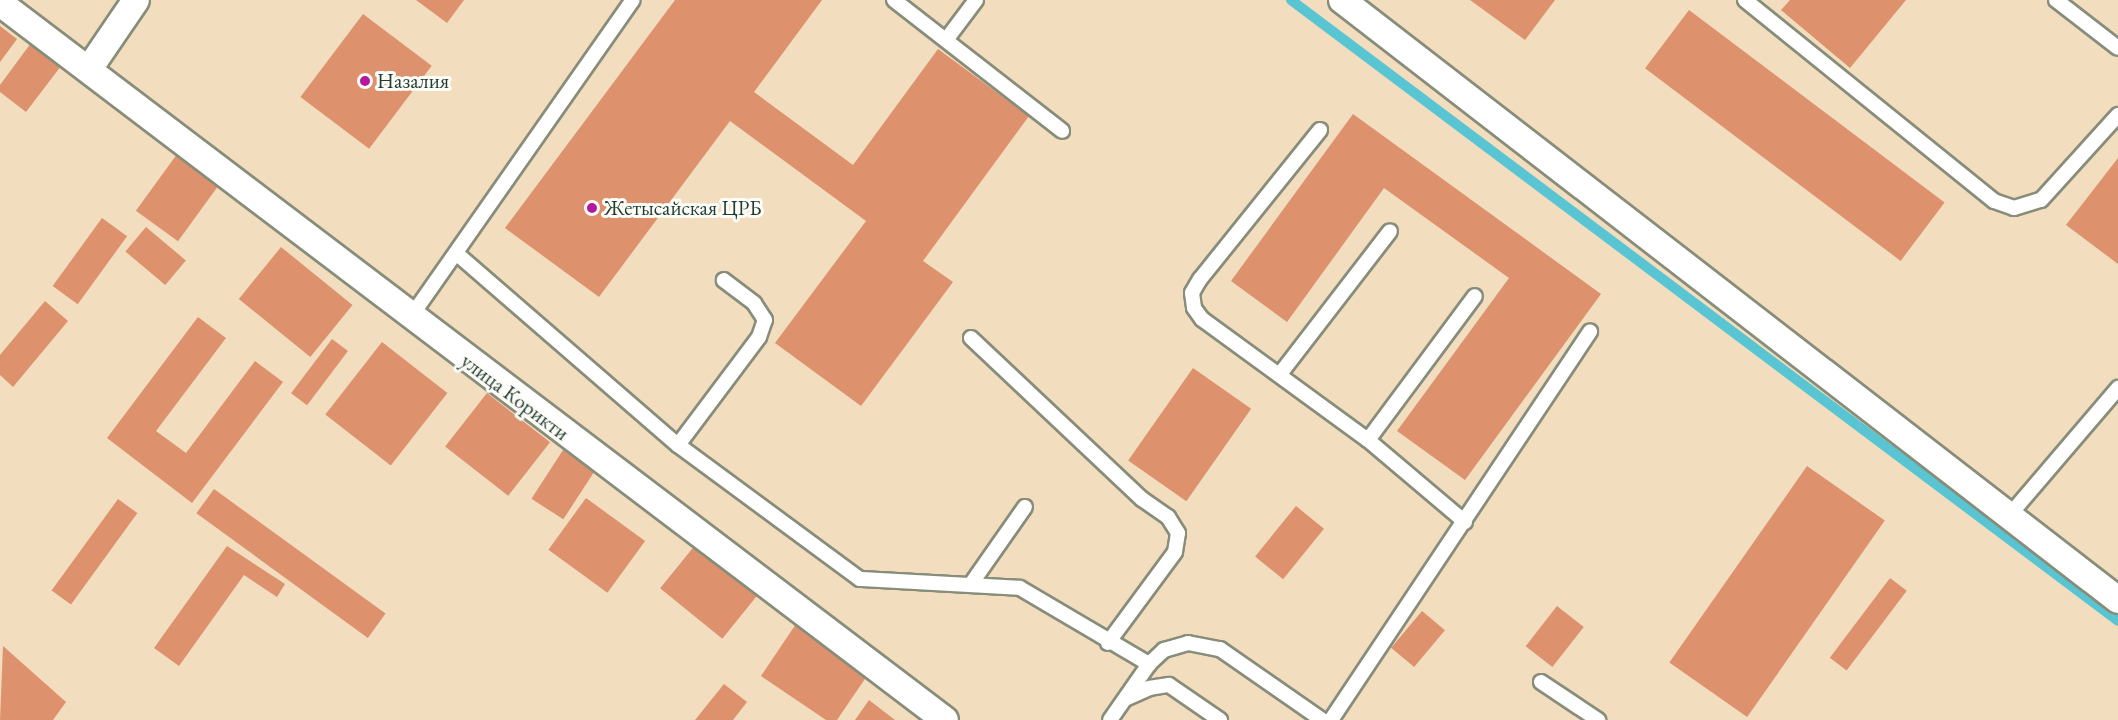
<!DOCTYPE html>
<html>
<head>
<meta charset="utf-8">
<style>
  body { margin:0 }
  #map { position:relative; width:2118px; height:720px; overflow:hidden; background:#f2ddbf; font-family:"EB Garamond",serif }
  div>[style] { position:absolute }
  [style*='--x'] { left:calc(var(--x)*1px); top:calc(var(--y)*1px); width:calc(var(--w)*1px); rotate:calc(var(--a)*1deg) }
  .stream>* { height:10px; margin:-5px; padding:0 5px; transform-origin:5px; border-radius:5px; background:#59c5d3 }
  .building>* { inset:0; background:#dd926d; transform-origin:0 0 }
  .roads { filter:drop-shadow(2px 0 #888d7a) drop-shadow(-2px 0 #888d7a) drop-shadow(0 2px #888d7a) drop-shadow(0 -2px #888d7a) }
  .lane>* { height:14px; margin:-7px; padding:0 7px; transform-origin:7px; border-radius:7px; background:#fff }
  .street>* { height:26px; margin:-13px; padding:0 13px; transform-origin:13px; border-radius:13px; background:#fff }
  .dots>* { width:16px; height:16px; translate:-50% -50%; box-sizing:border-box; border:3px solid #fdfcf7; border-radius:50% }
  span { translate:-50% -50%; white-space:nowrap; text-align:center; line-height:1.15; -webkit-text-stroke:6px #fdfcf7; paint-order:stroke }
  .poi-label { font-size:21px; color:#1f3d34 }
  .left { translate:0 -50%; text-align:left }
  .street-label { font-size:21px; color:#1f3d34 }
</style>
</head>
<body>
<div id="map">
  <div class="stream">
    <div style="--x:1291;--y:0;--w:1034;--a:36.9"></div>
  </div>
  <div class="building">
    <div style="clip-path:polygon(416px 0,464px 0,447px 23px)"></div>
    <div style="clip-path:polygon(675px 0,822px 0,754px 92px,853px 165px,938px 49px,1029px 116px,923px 261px,953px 282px,861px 406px,775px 343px,866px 221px,730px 121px,599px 297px,505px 228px)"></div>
    <div style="clip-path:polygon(1470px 0,1555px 0,1525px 40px)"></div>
    <div style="clip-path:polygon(1790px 0,1906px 0,1850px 68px,1781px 10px)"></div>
    <div style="left:1689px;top:10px;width:320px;height:73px;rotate:37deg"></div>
    <div style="left:363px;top:14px;width:86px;height:104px;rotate:37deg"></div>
    <div style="clip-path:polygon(0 26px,17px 39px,0 62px)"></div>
    <div style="clip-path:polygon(31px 43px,61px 66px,26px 112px,0 92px,0 85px)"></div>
    <div style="clip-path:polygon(1353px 114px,1601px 294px,1465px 480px,1397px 431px,1509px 278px,1384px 188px,1287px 322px,1231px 281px)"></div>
    <div style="left:180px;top:150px;width:52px;height:75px;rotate:36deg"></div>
    <div style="clip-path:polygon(2118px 158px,2118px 264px,2066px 225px)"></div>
    <div style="left:102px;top:218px;width:31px;height:84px;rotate:36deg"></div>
    <div style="left:146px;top:227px;width:52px;height:32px;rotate:40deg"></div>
    <div style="left:281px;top:247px;width:92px;height:67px;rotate:39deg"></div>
    <div style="clip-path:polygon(45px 301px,68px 321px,13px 387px,0 375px,0 355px)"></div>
    <div style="clip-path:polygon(198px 317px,226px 338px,156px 431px,186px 453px,255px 361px,283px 382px,192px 503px,107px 438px)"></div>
    <div style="left:332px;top:339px;width:20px;height:68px;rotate:37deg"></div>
    <div style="left:382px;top:342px;width:83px;height:92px;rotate:38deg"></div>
    <div style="left:1193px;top:368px;width:71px;height:113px;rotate:35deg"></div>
    <div style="left:487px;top:393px;width:80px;height:68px;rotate:38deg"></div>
    <div style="left:563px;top:450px;width:38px;height:58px;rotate:33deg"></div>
    <div style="left:1807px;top:466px;width:95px;height:240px;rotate:35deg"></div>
    <div style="left:214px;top:489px;width:212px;height:30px;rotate:36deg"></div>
    <div style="left:586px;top:498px;width:73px;height:64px;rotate:36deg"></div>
    <div style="left:118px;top:499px;width:24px;height:113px;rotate:36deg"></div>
    <div style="left:1296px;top:506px;width:36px;height:65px;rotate:39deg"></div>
    <div style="left:696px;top:544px;width:80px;height:57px;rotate:39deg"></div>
    <div style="clip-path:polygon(227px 546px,285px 584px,277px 597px,244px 575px,179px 666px,154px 648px)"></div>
    <div style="left:1890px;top:578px;width:21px;height:100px;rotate:37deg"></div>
    <div style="left:1557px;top:606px;width:34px;height:51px;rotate:38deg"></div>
    <div style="left:1422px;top:611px;width:30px;height:48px;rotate:40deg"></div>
    <div style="clip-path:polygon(800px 618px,873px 667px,837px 720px,826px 720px,761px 676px)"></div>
    <div style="clip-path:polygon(3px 646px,66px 702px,53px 720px,0 720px)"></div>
    <div style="clip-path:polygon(724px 684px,747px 702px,733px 720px,695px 720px)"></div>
    <div style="clip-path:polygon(869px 700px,895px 720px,855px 720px)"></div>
  </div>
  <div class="roads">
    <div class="lane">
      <div style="--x:894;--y:0;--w:213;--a:37.9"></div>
      <div style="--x:1745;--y:0;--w:320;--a:38.9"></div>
      <div style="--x:1994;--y:201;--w:21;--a:19"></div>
      <div style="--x:2014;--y:208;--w:28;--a:-17"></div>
      <div style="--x:2041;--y:200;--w:115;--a:-47.8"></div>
      <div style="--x:2056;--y:0;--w:78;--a:37.7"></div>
      <div style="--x:946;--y:40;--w:50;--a:-53.1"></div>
      <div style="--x:1320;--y:130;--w:191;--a:128.8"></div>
      <div style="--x:1200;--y:279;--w:16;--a:120"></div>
      <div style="--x:1192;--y:293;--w:15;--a:82"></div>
      <div style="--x:1194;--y:308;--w:14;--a:54"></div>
      <div style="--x:1202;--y:319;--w:205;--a:36.1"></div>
      <div style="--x:1368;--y:440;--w:127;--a:40.2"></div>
      <div style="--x:456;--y:253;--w:294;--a:40.9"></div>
      <div style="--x:678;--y:445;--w:226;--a:36.4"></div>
      <div style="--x:860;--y:579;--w:160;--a:3.2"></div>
      <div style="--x:1020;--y:588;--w:150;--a:30.5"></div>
      <div style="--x:410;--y:318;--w:388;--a:-55"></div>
      <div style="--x:971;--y:338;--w:235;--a:43.3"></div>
      <div style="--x:1142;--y:499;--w:32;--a:35"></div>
      <div style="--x:1168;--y:517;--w:19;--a:58"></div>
      <div style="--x:1178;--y:533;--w:19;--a:99"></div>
      <div style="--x:1175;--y:552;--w:113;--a:126.4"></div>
      <div style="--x:1280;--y:374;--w:180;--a:-52.4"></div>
      <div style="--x:1368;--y:440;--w:179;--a:-53.4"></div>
      <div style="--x:678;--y:445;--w:135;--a:-53.1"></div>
      <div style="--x:759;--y:337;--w:18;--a:-71"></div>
      <div style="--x:765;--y:320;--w:20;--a:-123"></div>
      <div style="--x:754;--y:303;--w:38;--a:-143"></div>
      <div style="--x:2008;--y:517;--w:170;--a:-49.5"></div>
      <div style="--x:971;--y:584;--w:94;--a:-55"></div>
      <div style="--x:1541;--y:682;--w:69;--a:33.7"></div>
      <div style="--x:1127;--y:698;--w:24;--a:-24"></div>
      <div style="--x:1149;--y:688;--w:20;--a:-9"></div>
      <div style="--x:1169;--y:685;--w:62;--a:34.5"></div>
      <div style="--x:1110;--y:720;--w:68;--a:-55.1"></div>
      <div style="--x:1149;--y:664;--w:21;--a:-43"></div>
      <div style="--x:1164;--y:650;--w:25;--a:-16"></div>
      <div style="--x:1188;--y:643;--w:33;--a:11"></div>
      <div style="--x:1220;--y:649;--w:124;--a:34.8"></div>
      <div style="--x:1331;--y:720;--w:467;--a:-56.3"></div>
    </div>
    <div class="street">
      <div style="--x:1342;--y:0;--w:981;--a:37.71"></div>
      <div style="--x:0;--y:3;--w:1186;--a:37.19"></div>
      <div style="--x:89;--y:69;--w:83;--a:-55.7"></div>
    </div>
  </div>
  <div class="dots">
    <div style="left:365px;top:81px;background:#b5179e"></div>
    <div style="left:592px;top:208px;background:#b5179e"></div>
  </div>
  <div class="poi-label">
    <span class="left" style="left:377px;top:81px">Назалия</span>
    <span class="left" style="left:604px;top:208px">Жетысайская ЦРБ</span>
  </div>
  <div class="street-label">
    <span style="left:515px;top:397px;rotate:37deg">улица Корикти</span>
  </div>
</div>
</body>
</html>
